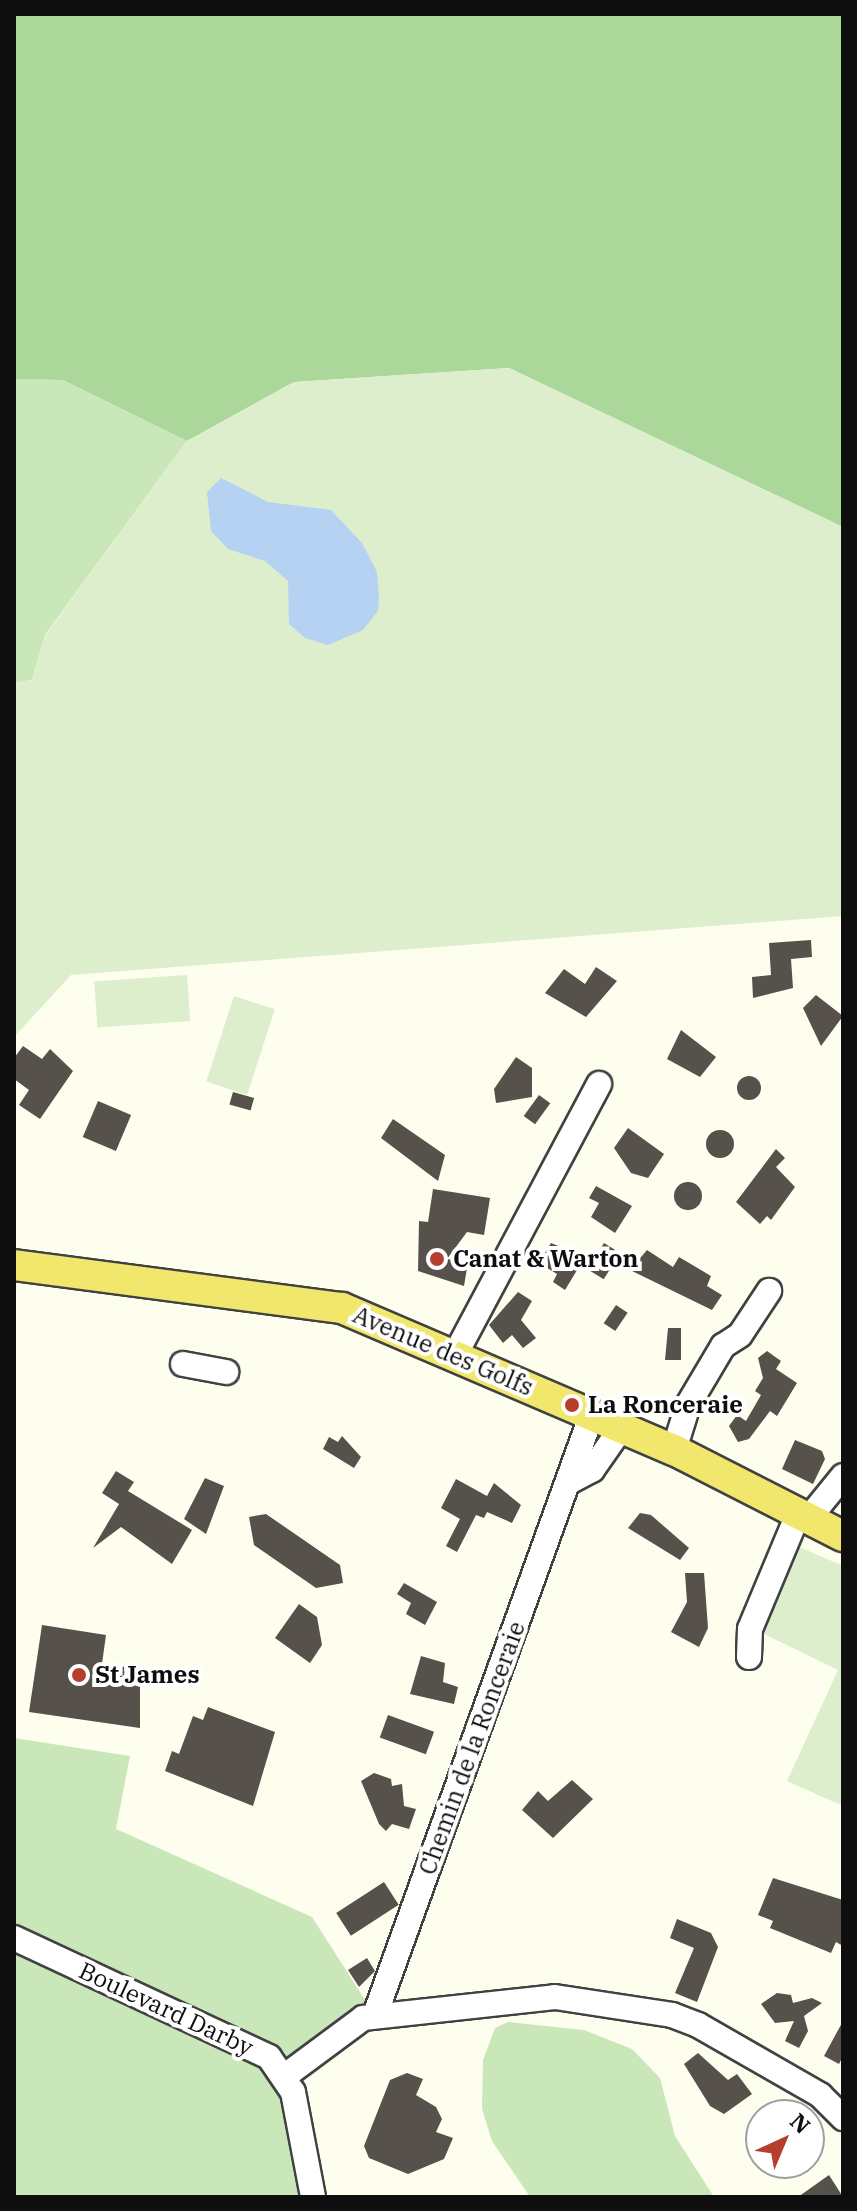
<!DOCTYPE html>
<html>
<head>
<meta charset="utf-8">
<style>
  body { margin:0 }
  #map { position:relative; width:857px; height:2211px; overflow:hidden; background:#fefeef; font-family:"IBM Plex Serif",serif }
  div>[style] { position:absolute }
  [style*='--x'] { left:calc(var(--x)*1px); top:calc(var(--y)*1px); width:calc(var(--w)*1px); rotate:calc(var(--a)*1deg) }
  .green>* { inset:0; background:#cae7ba }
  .forest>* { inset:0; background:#abd79a }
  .pitch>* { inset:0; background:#dceecc; transform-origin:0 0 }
  .water>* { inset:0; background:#b6d2f3 }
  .building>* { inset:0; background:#56514a; transform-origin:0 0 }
  .round { border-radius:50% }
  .roads { filter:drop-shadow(2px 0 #414141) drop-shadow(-2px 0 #414141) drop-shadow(0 2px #414141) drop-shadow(0 -2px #414141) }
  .minor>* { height:24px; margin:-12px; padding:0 12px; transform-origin:12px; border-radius:12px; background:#fff }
  .major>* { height:30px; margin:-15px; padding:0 15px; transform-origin:15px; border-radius:15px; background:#f1e76c }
  .dots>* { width:22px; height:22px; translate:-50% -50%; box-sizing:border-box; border:4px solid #fff; border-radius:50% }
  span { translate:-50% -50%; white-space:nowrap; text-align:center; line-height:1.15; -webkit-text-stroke:8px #fff; paint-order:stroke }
  .poi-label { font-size:24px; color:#0e0e0e; font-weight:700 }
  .left { translate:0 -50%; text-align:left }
  .street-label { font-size:24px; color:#0e0e0e }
  .frame { position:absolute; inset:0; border:16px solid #0e0e0e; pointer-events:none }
  .north { position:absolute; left:745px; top:2099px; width:80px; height:80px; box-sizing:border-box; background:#fff; border:2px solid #9f9f9f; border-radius:50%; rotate:44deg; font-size:22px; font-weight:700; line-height:32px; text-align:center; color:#0e0e0e }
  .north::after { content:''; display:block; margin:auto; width:28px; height:36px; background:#b63e2d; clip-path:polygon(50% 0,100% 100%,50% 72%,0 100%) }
</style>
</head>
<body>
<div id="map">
  <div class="green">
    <div style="clip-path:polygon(14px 379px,63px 380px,187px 441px,45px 635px,32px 680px,14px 683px)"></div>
    <div style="clip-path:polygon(14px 1738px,130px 1756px,116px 1829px,312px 1917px,367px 2003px,282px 2090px,302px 2197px,14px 2197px)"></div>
    <div style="clip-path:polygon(508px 2022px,584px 2030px,632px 2049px,660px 2078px,675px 2136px,714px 2197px,530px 2197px,492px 2141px,482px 2109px,483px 2060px,495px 2028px)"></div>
  </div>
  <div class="forest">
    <div style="clip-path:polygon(14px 14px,843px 14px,843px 527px,509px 368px,294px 382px,187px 441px,63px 380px,14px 379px)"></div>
  </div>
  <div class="pitch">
    <div style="clip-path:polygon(509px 368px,843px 527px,843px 916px,71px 975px,14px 1037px,14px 683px,32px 680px,45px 636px,187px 441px,294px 382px)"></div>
    <div style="left:187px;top:975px;width:46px;height:93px;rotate:86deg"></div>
    <div style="left:234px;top:996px;width:43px;height:90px;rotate:18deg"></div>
    <div style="clip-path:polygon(795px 1545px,843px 1566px,843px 1806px,787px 1781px,838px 1670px,758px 1631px)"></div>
  </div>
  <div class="water">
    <div style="clip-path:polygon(221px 478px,268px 502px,331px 510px,362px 543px,377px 572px,379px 596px,378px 611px,363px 630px,328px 645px,305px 638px,289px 624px,288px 581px,265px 561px,228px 549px,211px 531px,207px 492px)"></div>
  </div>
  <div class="building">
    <div style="clip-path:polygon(811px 940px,812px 957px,791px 959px,793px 988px,753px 998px,752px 977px,771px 975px,769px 943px)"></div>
    <div style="clip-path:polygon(596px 967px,617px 981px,586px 1017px,545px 993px,564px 969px,585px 984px)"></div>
    <div style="clip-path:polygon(816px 995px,843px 1016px,821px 1046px,803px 1008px)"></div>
    <div style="clip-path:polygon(681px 1030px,716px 1057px,700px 1077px,667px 1059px)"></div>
    <div style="clip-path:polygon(23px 1046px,42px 1059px,50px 1049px,73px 1071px,40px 1119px,19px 1105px,29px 1090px,14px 1079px,14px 1058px)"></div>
    <div style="clip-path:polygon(516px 1057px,532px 1068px,532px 1097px,496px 1103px,494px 1089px)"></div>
    <div class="round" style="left:737px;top:1076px;width:24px;height:24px"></div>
    <div style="left:233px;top:1092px;width:22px;height:13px;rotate:16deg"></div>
    <div style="left:539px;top:1095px;width:14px;height:26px;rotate:36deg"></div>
    <div style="left:98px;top:1101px;width:36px;height:39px;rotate:23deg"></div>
    <div style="clip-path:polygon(393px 1119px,445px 1155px,438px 1181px,381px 1138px)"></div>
    <div style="clip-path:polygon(628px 1128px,664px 1154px,648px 1178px,631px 1173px,614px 1148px)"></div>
    <div class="round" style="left:706px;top:1130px;width:28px;height:28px"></div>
    <div style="clip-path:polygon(776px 1149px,785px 1158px,776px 1167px,795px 1187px,771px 1220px,767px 1216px,760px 1224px,736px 1202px)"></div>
    <div class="round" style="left:674px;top:1182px;width:28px;height:28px"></div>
    <div style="clip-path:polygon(596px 1186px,632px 1206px,615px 1233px,591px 1217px,599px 1203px,589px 1198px)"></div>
    <div style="clip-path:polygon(433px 1189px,490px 1198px,484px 1235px,467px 1232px,447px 1259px,468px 1262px,464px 1286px,418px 1271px,419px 1221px,428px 1222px)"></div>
    <div style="clip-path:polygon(551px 1243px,585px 1257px,565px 1290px,553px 1282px,557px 1274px,539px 1263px)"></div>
    <div style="left:604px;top:1243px;width:19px;height:31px;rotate:32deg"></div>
    <div style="clip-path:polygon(647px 1250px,673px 1267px,679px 1257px,711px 1276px,707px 1286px,722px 1295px,712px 1310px,630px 1270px)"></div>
    <div style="clip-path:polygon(518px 1292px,532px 1301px,521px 1320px,536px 1338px,523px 1348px,512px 1335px,503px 1343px,489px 1325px)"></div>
    <div style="left:616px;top:1305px;width:14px;height:22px;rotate:34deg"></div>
    <div style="clip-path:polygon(668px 1328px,681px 1328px,681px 1360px,665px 1360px)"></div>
    <div style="clip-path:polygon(767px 1351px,781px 1361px,776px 1369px,797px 1383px,777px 1416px,770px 1411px,749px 1439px,738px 1442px,729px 1426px,737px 1415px,746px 1421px,761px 1395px,755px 1391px,763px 1378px,758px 1358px)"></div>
    <div style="clip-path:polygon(342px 1436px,361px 1457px,354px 1468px,323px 1449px,329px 1437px,338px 1442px)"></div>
    <div style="clip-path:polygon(795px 1440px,822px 1451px,825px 1459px,813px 1484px,782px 1469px)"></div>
    <div style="clip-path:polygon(116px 1471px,134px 1482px,128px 1491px,192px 1530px,172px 1564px,121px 1527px,93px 1548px,119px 1504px,102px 1493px)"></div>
    <div style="clip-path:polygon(205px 1478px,224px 1486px,206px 1534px,184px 1519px)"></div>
    <div style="clip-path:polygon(456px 1479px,487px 1496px,494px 1483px,521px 1505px,512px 1523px,487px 1512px,484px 1518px,476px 1515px,457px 1552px,446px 1546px,460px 1519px,441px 1508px)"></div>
    <div style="clip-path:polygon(640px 1513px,651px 1515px,689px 1548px,680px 1560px,628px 1528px)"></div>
    <div style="clip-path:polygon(266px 1514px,340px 1565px,343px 1583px,316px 1588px,254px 1545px,249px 1517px)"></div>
    <div style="clip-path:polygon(685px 1573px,704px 1573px,708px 1628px,699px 1647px,671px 1632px,687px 1602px)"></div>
    <div style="clip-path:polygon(404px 1583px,437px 1602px,425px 1625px,406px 1614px,411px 1603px,397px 1594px)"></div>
    <div style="clip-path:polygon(299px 1604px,317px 1617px,322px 1645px,310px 1663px,275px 1638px)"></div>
    <div style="clip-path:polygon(42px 1625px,106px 1635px,102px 1664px,125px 1667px,123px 1684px,140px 1686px,140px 1728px,29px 1712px)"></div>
    <div style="clip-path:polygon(421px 1656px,445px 1663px,443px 1682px,458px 1687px,454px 1704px,410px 1694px)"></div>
    <div style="clip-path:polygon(208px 1707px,275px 1732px,253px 1806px,165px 1771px,172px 1751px,179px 1754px,193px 1716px,203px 1720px)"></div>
    <div style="left:388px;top:1715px;width:49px;height:24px;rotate:20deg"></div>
    <div style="clip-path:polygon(374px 1773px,391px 1779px,392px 1786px,402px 1784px,404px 1806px,416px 1809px,409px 1829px,392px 1824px,386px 1831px,379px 1824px,361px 1781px)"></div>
    <div style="clip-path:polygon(572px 1780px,593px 1799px,553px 1838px,522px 1810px,538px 1791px,548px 1801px)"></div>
    <div style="clip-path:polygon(773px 1878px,843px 1900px,843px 1946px,836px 1942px,831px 1953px,770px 1928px,773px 1921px,758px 1915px)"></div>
    <div style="left:384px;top:1882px;width:27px;height:57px;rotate:57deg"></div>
    <div style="clip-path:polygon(677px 1919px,711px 1933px,718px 1947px,697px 2002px,675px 1993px,694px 1948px,670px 1938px)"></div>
    <div style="clip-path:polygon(367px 1958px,375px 1971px,359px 1987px,348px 1970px)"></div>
    <div style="clip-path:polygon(777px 1993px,791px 1995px,793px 2003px,812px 1998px,822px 2003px,804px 2016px,808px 2031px,799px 2048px,785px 2041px,794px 2021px,775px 2023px,761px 2004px)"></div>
    <div style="clip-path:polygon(843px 2021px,843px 2056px,839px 2064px,824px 2056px)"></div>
    <div style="clip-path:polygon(698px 2053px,728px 2080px,737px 2074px,752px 2094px,724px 2114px,710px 2106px,684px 2064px)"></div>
    <div style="clip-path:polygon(407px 2073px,423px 2079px,416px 2095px,436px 2107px,442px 2119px,436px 2132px,453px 2138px,444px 2159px,408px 2174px,369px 2158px,364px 2146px,390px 2080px)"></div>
    <div style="clip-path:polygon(829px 2175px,843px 2197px,798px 2197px)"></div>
  </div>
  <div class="roads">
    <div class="minor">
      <div style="--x:455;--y:1355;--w:307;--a:-62"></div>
      <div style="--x:183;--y:1364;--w:44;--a:10.5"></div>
      <div style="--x:674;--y:1450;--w:47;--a:-72.7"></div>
      <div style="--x:688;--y:1405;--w:69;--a:-59.3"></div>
      <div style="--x:723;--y:1346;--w:20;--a:-33"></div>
      <div style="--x:740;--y:1335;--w:53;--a:-56.6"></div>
      <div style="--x:571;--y:1481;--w:24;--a:-28"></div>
      <div style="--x:592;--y:1470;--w:52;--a:-55.1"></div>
      <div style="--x:809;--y:1518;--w:54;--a:-51"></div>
      <div style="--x:749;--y:1657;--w:28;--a:-88"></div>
      <div style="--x:750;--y:1629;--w:127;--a:-67.3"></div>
      <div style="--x:14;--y:1938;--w:281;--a:25"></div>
      <div style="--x:269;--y:2057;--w:42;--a:55.6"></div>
      <div style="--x:293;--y:2092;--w:107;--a:79.2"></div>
      <div style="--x:375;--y:2015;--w:639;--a:-70.15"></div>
      <div style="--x:285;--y:2076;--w:97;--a:-36.6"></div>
      <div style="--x:363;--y:2018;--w:193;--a:-6.2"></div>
      <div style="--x:555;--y:1997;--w:118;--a:8.7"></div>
      <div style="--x:672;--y:2015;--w:28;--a:21"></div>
      <div style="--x:698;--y:2025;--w:141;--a:29.8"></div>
      <div style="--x:820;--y:2095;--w:33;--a:45"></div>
    </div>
    <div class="major">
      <div style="--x:14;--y:1265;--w:331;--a:7.5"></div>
      <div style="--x:342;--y:1308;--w:361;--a:23.2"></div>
      <div style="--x:674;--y:1450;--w:190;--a:27"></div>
    </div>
  </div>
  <div class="dots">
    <div style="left:437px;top:1259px;background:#b63e2d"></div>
    <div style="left:572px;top:1405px;background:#b63e2d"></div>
    <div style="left:79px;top:1675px;background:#b63e2d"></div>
  </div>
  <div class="poi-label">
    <span class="left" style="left:453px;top:1259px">Canat &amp; Warton</span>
    <span class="left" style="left:588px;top:1405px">La Ronceraie</span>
    <span class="left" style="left:95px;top:1675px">St James</span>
  </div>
  <div class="street-label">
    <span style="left:443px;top:1351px;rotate:23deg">Avenue des Golfs</span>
    <span style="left:472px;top:1748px;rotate:-70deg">Chemin de la Ronceraie</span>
    <span style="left:166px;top:2009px;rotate:25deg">Boulevard Darby</span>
  </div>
  <div class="frame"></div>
  <div class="north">N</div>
</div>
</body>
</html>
